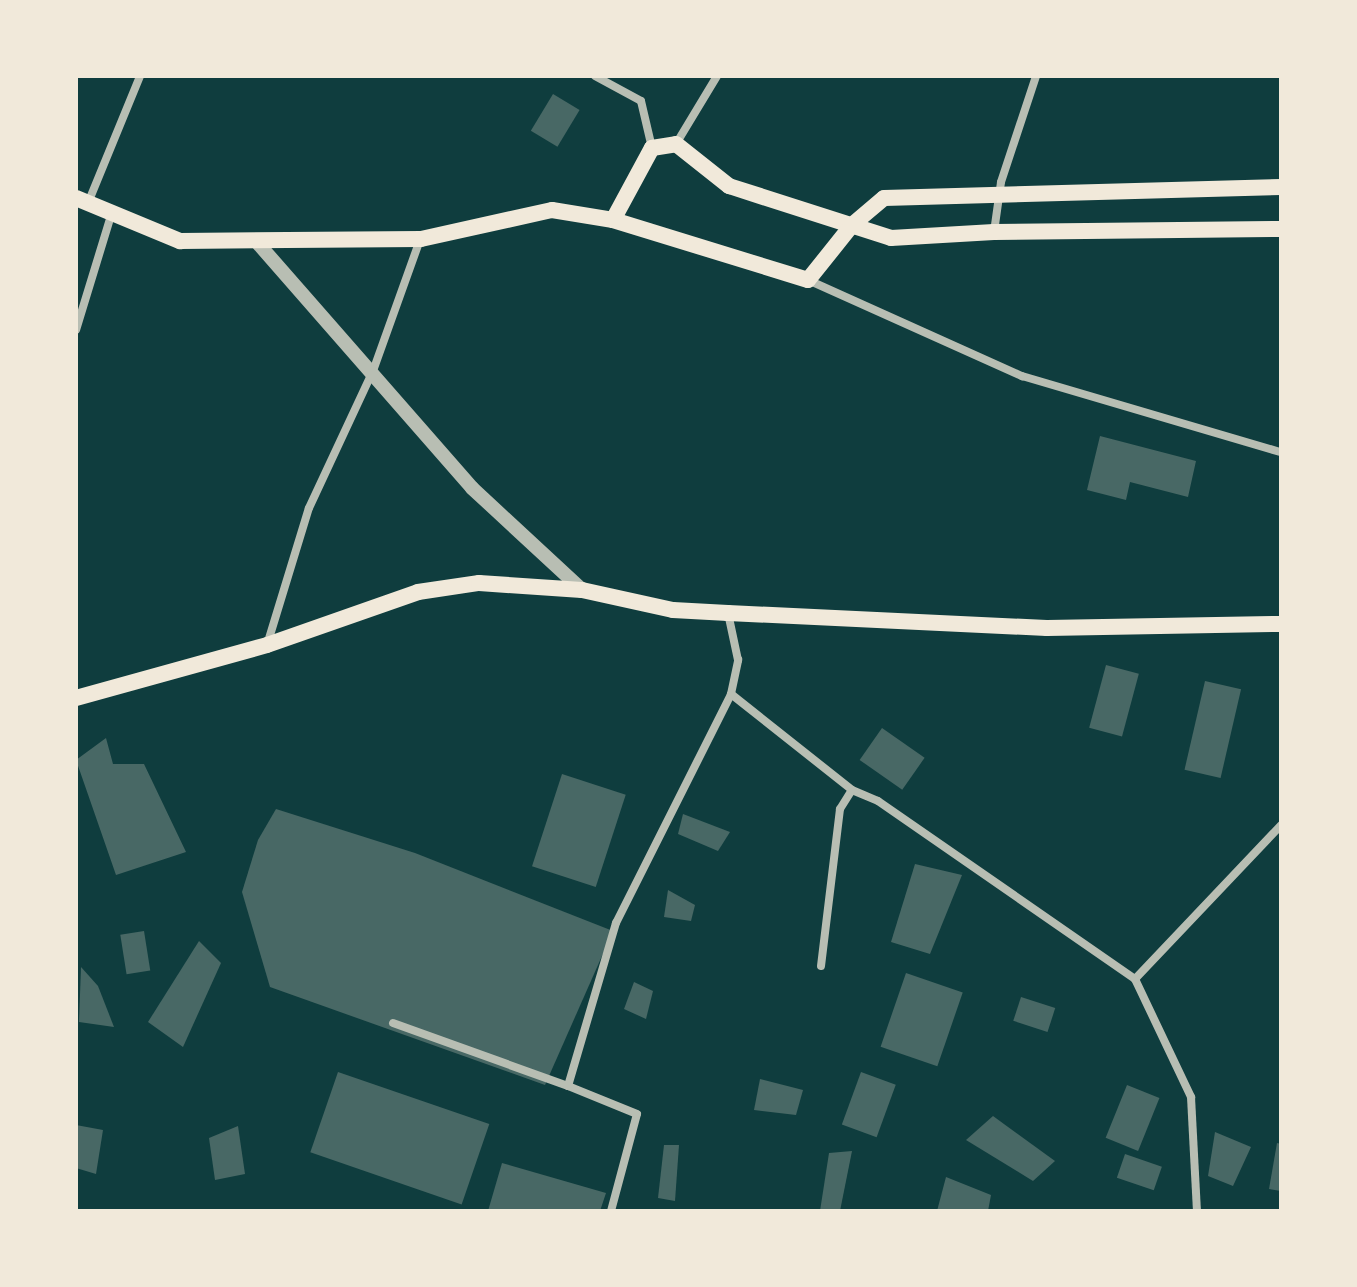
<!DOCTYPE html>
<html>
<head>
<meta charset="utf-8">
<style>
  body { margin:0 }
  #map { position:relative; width:1357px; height:1287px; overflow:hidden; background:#0f3d3e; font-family:"Public Sans",sans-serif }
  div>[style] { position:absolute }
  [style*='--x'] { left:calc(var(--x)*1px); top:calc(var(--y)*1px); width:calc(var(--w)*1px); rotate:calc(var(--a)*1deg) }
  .building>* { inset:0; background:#486865; transform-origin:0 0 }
  .minor>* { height:8px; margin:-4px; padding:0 4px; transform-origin:4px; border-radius:4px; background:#b8beb3 }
  .tertiary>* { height:14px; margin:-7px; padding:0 7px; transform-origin:7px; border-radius:7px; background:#b8beb3 }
  .secondary>* { height:16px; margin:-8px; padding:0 8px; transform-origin:8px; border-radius:8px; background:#f1e9da }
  span { translate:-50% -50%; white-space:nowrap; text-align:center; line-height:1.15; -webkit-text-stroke:6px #f1e9da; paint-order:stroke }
  .frame { position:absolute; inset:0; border:78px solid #f1e9da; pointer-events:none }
</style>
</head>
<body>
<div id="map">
  <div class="building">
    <div style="left:553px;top:94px;width:31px;height:43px;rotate:31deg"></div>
    <div style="clip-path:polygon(1100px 436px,1196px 461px,1188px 497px,1130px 482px,1126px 500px,1087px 490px)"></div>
    <div style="left:1106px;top:665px;width:34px;height:65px;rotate:15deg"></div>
    <div style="left:1205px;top:681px;width:37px;height:91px;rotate:13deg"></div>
    <div style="left:882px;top:728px;width:52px;height:39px;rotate:35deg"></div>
    <div style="clip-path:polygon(106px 738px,113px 764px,144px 764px,186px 852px,116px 875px,76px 760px)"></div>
    <div style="left:562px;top:774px;width:67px;height:97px;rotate:18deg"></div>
    <div style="clip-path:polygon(276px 809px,415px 853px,613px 931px,545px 1085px,270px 987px,242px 892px,258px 840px)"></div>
    <div style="clip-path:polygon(683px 814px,730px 832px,718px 851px,678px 834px)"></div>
    <div style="clip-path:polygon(915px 864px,962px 875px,930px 954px,891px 942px)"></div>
    <div style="clip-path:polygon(668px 890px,695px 905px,691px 921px,664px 917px)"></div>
    <div style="left:144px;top:931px;width:40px;height:24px;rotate:81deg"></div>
    <div style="clip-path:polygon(199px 941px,221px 963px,183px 1047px,148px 1022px)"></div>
    <div style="clip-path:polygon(81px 967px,98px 986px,114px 1027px,79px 1022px)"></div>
    <div style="left:906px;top:973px;width:60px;height:78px;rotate:19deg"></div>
    <div style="clip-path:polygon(634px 982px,653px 991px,646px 1019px,624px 1009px)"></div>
    <div style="left:1021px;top:997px;width:36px;height:25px;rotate:18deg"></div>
    <div style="left:338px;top:1072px;width:160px;height:85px;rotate:19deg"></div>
    <div style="left:861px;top:1072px;width:37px;height:56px;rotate:20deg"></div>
    <div style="clip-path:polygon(760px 1079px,803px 1090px,796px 1115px,754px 1110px)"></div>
    <div style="left:1127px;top:1085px;width:35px;height:57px;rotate:22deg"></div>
    <div style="clip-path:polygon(993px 1116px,1055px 1161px,1033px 1181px,966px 1140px)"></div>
    <div style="clip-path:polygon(76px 1125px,103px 1130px,96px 1174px,76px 1168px)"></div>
    <div style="clip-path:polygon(238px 1126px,245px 1174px,215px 1180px,209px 1138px)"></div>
    <div style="clip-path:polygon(1215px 1132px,1251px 1147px,1233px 1186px,1208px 1176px)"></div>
    <div style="clip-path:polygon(1277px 1143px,1281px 1144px,1281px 1191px,1269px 1189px)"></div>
    <div style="clip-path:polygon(664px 1145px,679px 1145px,675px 1201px,658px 1198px)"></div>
    <div style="clip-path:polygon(852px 1151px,840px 1211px,820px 1211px,829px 1153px)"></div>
    <div style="left:1125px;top:1154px;width:39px;height:25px;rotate:19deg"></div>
    <div style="clip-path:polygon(502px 1163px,606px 1193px,600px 1211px,488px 1211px)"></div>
    <div style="clip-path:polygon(946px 1177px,991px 1195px,988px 1211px,937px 1211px)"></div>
  </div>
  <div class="minor">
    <div style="--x:595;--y:76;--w:52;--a:28.5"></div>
    <div style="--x:641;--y:101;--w:48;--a:76.8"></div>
    <div style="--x:676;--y:144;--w:79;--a:-58.9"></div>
    <div style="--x:88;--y:203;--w:137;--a:-67.7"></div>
    <div style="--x:994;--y:232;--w:50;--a:-82"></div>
    <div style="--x:1001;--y:182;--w:112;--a:-71.7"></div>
    <div style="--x:808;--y:280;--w:235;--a:24.2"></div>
    <div style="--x:1022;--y:376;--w:270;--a:16.4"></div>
    <div style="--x:76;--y:330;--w:123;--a:-73"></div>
    <div style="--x:267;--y:645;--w:143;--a:-73"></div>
    <div style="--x:309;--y:508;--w:151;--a:-65"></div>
    <div style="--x:373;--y:371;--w:139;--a:-70.3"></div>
    <div style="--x:731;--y:694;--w:154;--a:38.4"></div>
    <div style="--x:852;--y:790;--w:28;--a:23"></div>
    <div style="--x:878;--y:801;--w:313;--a:34.7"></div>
    <div style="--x:1135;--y:979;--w:131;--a:64.6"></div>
    <div style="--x:1191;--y:1097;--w:114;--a:87"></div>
    <div style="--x:821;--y:966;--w:158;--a:-83.1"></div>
    <div style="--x:840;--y:809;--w:22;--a:-58"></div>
    <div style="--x:1135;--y:979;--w:212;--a:-46.5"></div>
    <div style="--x:393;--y:1023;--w:186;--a:19.8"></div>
    <div style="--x:611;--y:1211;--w:100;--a:-75"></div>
    <div style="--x:637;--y:1114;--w:74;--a:-157.9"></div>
    <div style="--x:568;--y:1086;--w:170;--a:-73.6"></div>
    <div style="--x:616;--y:923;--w:256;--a:-63.3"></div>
    <div style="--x:731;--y:694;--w:35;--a:-78"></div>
    <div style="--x:738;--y:660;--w:48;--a:-102"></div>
  </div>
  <div class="tertiary">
    <div style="--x:256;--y:241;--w:328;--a:48.8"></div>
    <div style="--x:472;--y:488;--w:150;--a:42.8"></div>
  </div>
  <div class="secondary">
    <div style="--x:76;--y:198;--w:113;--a:22.5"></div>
    <div style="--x:180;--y:241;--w:241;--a:-0.5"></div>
    <div style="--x:421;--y:239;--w:134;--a:-12.5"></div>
    <div style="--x:552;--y:210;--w:62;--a:9.3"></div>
    <div style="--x:613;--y:220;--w:82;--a:-61.6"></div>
    <div style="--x:652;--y:148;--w:24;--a:-9"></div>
    <div style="--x:676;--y:144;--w:68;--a:38.4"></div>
    <div style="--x:729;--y:186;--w:170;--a:17.8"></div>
    <div style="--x:891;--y:238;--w:103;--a:-3.3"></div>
    <div style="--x:994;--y:232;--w:287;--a:-0.6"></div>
    <div style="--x:613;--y:220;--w:204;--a:17.1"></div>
    <div style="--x:808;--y:280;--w:70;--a:-51.3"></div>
    <div style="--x:852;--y:225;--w:42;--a:-40.2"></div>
    <div style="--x:884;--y:198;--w:397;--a:-1.6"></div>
    <div style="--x:76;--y:698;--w:198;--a:-15.5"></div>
    <div style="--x:267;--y:645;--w:160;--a:-19.3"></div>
    <div style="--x:418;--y:592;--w:62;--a:-8.4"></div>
    <div style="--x:479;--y:583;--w:103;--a:3.9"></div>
    <div style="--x:582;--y:590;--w:93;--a:12.4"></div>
    <div style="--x:673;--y:610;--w:55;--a:3.1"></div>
    <div style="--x:728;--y:613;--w:319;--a:2.7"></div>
    <div style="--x:1047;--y:628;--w:234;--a:-1"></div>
  </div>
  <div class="frame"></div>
</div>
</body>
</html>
